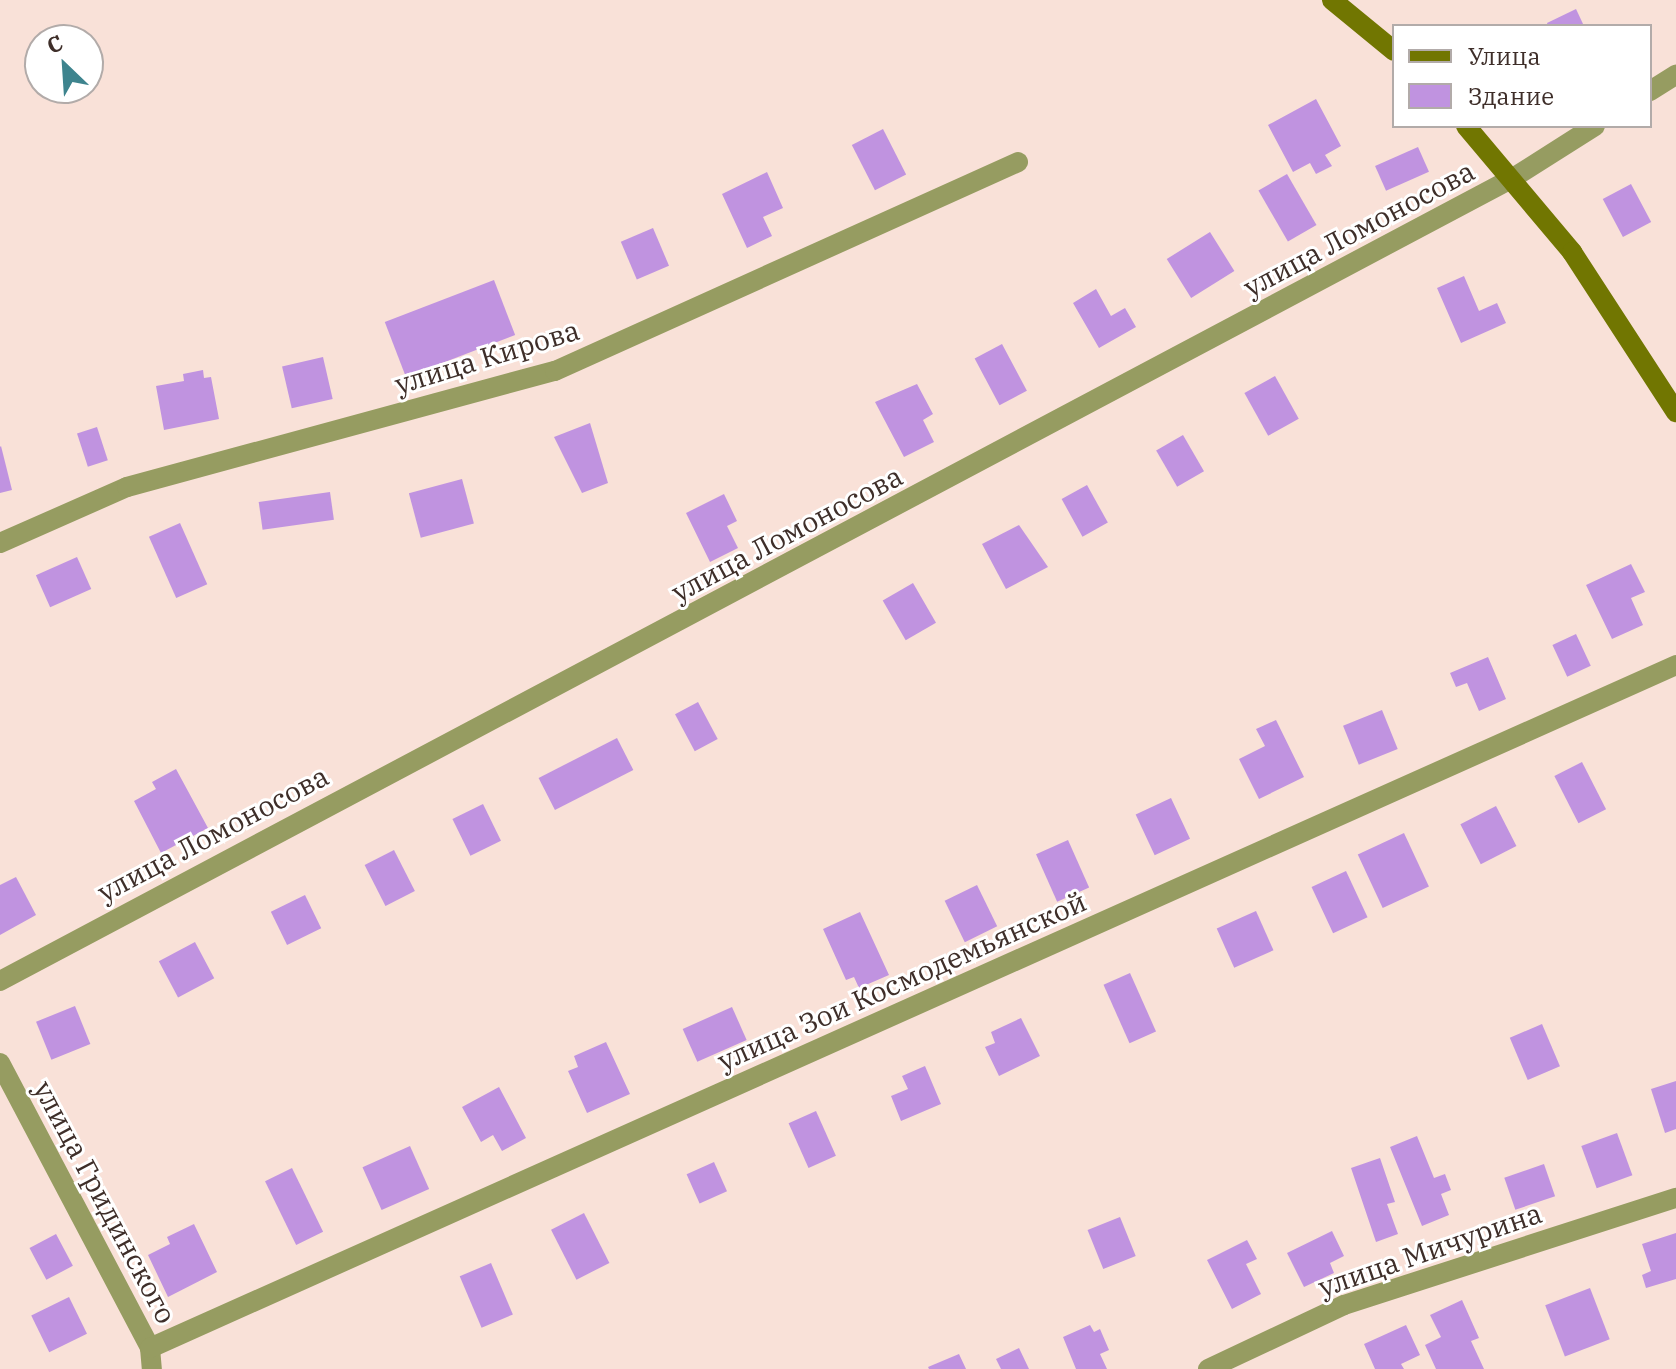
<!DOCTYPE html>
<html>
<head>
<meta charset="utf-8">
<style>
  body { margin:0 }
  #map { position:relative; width:1676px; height:1369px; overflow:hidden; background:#f9e1d8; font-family:"IBM Plex Serif",serif }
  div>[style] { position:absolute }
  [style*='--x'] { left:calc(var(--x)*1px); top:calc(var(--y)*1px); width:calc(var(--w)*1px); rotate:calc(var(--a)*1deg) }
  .building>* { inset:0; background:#c093e0; transform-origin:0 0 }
  .street>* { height:20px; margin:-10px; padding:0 10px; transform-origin:10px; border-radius:10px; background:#969c61 }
  .secondary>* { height:20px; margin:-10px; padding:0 10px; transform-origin:10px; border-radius:10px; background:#717601 }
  span { translate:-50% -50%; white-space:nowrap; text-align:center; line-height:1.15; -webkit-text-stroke:6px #fff; paint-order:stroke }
  .street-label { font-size:28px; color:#3e2e29 }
  .legend { position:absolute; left:1392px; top:24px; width:260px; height:104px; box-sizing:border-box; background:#fff; border:2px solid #b2aba9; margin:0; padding:10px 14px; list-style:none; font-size:24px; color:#3e2e29 }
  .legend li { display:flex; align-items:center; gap:16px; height:40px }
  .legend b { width:40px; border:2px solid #b2aba9 }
  .north { position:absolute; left:24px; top:24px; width:80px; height:80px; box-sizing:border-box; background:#fff; border:2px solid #b2aba9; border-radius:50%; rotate:335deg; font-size:22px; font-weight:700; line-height:32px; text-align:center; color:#3e2e29 }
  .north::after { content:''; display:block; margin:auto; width:28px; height:36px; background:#3e848e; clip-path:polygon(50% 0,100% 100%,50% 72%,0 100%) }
</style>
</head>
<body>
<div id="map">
  <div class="building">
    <div style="clip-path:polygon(1576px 9px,1584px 26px,1548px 26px,1547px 23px)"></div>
    <div style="clip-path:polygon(1316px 99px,1341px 146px,1325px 155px,1332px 166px,1316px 174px,1310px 163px,1293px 172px,1268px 125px)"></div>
    <div style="left:883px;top:129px;width:51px;height:35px;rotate:63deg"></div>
    <div style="left:1418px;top:147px;width:27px;height:47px;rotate:66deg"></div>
    <div style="clip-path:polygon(767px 172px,783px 208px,763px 217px,772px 236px,747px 248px,722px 194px)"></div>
    <div style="left:1287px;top:174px;width:59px;height:33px;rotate:60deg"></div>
    <div style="left:1631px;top:184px;width:43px;height:32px;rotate:62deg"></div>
    <div style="left:653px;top:228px;width:41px;height:35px;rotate:67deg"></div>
    <div style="left:1210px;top:232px;width:46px;height:51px;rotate:58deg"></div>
    <div style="clip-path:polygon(1464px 276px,1479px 311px,1497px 303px,1506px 323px,1461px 343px,1437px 288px)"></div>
    <div style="left:494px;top:280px;width:59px;height:117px;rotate:69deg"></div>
    <div style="clip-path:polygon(1096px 289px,1111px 316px,1125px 308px,1136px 327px,1099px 348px,1073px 303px)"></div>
    <div style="left:1002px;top:344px;width:53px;height:31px;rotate:62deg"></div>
    <div style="left:323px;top:357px;width:43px;height:42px;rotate:77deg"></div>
    <div style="clip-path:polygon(203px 370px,204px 378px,211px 377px,219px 419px,164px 430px,156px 386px,184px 381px,183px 374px)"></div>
    <div style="left:1275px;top:376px;width:49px;height:35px;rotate:61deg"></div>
    <div style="clip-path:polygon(917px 384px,933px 414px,923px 420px,934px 442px,904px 457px,875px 402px)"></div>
    <div style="clip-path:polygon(590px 423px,608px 483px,582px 493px,554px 437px)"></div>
    <div style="left:97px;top:427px;width:35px;height:21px;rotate:72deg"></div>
    <div style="left:1183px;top:435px;width:42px;height:31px;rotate:60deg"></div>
    <div style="clip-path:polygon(1px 446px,12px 490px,0 493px,0 447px)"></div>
    <div style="left:462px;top:479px;width:46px;height:55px;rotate:75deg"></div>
    <div style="left:1087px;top:485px;width:43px;height:29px;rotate:61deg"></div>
    <div style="left:330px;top:492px;width:28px;height:72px;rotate:82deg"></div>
    <div style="clip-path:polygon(724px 494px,737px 521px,727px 526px,738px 548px,710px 562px,686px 513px)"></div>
    <div style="left:180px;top:523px;width:67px;height:34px;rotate:66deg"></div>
    <div style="clip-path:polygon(1019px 525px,1048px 567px,1006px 589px,982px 544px)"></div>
    <div style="left:77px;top:557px;width:35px;height:45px;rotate:66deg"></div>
    <div style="clip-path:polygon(1631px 564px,1645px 592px,1631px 598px,1643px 625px,1612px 639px,1586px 585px)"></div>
    <div style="left:913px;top:583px;width:46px;height:35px;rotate:60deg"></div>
    <div style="left:1576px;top:634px;width:35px;height:26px;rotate:65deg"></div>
    <div style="clip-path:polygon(1488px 657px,1506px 699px,1479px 711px,1467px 683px,1456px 687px,1450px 673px)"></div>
    <div style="left:698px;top:702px;width:42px;height:26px;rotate:62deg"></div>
    <div style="left:1382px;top:710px;width:42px;height:42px;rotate:68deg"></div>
    <div style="clip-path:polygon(1276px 720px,1304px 777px,1259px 799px,1239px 759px,1265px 746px,1256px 729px)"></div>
    <div style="left:617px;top:738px;width:36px;height:88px;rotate:63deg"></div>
    <div style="left:1582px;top:762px;width:53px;height:31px;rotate:63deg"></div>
    <div style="clip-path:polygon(176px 769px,208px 828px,161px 853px,134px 801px,156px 789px,152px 782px)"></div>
    <div style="left:1171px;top:798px;width:45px;height:39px;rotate:65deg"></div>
    <div style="left:483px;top:804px;width:41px;height:34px;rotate:64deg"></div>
    <div style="left:1496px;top:806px;width:45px;height:40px;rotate:63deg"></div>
    <div style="left:1404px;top:833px;width:59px;height:51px;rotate:65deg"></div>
    <div style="left:1068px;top:840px;width:52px;height:35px;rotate:66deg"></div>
    <div style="left:394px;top:850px;width:46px;height:33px;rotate:63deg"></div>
    <div style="left:1346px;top:871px;width:51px;height:38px;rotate:65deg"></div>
    <div style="clip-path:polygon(16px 877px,36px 915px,0 935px,0 885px)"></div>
    <div style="left:977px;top:885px;width:46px;height:36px;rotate:64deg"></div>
    <div style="left:305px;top:895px;width:37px;height:38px;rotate:64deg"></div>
    <div style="left:1256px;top:911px;width:43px;height:43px;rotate:66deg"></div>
    <div style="clip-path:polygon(860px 912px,889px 975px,859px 988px,854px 977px,846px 980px,823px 929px)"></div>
    <div style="left:195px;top:942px;width:41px;height:41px;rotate:62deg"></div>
    <div style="left:1130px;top:973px;width:64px;height:29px;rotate:66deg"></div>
    <div style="left:75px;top:1006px;width:41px;height:42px;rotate:68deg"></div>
    <div style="left:732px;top:1007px;width:36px;height:54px;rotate:66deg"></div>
    <div style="clip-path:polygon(1021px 1018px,1040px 1056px,999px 1076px,985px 1047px,995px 1043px,991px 1032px)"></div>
    <div style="left:1542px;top:1024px;width:46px;height:35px;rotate:67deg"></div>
    <div style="clip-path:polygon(606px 1042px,630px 1094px,587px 1113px,568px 1071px,578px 1067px,574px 1056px)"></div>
    <div style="clip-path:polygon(925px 1066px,941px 1104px,901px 1121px,891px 1096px,908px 1089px,902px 1076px)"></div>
    <div style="clip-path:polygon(1676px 1081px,1676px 1129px,1665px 1133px,1651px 1089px)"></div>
    <div style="clip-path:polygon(499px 1087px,526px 1138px,502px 1151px,493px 1135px,481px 1142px,462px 1107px)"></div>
    <div style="left:816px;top:1111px;width:49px;height:30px;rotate:66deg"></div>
    <div style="left:1617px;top:1133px;width:45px;height:38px;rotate:70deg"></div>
    <div style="clip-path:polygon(1417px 1136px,1434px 1178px,1445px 1174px,1451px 1190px,1441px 1194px,1449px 1215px,1422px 1226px,1390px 1147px)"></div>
    <div style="left:410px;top:1146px;width:47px;height:52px;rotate:66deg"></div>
    <div style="clip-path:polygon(1380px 1158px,1395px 1202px,1387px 1204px,1398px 1234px,1376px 1242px,1351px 1168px)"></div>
    <div style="left:714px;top:1162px;width:32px;height:30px;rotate:66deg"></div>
    <div style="left:1544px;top:1164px;width:34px;height:42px;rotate:71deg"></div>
    <div style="left:292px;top:1168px;width:71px;height:30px;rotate:64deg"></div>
    <div style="left:584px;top:1213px;width:56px;height:37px;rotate:63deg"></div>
    <div style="left:1120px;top:1217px;width:42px;height:35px;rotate:68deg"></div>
    <div style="clip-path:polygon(194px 1224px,217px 1272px,168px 1297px,148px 1255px,170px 1244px,167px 1237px)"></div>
    <div style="clip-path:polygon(1332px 1231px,1344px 1256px,1330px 1263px,1334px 1273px,1304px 1287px,1287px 1253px)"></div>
    <div style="clip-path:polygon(1676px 1233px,1676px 1279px,1646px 1288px,1642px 1275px,1651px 1271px,1642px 1244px)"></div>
    <div style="left:56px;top:1234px;width:36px;height:30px;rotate:62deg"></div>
    <div style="clip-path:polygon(1247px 1240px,1257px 1259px,1246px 1264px,1261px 1294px,1232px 1309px,1207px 1260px)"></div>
    <div style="left:491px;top:1263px;width:56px;height:34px;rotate:67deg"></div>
    <div style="left:1590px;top:1288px;width:55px;height:48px;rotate:69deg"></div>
    <div style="left:69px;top:1297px;width:41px;height:42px;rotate:64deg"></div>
    <div style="clip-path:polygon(1462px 1300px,1479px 1338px,1471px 1341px,1484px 1369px,1436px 1369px,1425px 1345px,1441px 1337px,1430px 1315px)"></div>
    <div style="clip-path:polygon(1090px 1325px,1094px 1332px,1100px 1329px,1109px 1350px,1100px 1354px,1107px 1369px,1076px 1369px,1063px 1337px)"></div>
    <div style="clip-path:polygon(1406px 1325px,1420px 1355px,1401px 1364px,1404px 1369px,1375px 1369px,1364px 1344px)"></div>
    <div style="clip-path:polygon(1019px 1348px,1029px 1369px,1001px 1369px,996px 1359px)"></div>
    <div style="clip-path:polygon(959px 1354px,966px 1369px,929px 1369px,928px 1367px)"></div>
  </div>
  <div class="street">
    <div style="--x:1650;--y:91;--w:31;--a:-32"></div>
    <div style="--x:0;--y:543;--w:139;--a:-23.8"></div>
    <div style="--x:127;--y:487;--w:443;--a:-15.2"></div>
    <div style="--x:555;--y:371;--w:508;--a:-24.29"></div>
    <div style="--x:0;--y:981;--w:1713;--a:-27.96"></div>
    <div style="--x:1513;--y:178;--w:97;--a:-32.4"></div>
    <div style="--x:0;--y:1063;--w:322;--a:62.2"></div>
    <div style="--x:150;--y:1348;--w:21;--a:85"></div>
    <div style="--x:150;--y:1348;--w:1672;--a:-24.11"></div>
    <div style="--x:1208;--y:1369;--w:150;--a:-25.2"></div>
    <div style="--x:1344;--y:1305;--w:349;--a:-17.9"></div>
  </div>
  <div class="secondary">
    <div style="--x:1332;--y:0;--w:80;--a:39.4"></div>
    <div style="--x:1466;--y:126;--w:165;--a:49.9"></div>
    <div style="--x:1572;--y:252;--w:191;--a:57"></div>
  </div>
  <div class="street-label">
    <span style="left:1359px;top:229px;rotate:-28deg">улица Ломоносова</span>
    <span style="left:487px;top:357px;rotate:-17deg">улица Кирова</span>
    <span style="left:787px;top:534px;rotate:-28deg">улица Ломоносова</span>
    <span style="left:213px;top:834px;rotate:-28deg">улица Ломоносова</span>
    <span style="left:902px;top:981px;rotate:-24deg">улица Зои Космодемьянской</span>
    <span style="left:105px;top:1202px;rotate:62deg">улица Гридинского</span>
    <span style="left:1430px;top:1250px;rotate:-19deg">улица Мичурина</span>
  </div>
  <ul class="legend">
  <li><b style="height:10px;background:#717601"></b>Улица</li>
  <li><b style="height:22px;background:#c093e0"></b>Здание</li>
  </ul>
  <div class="north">С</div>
</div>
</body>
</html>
